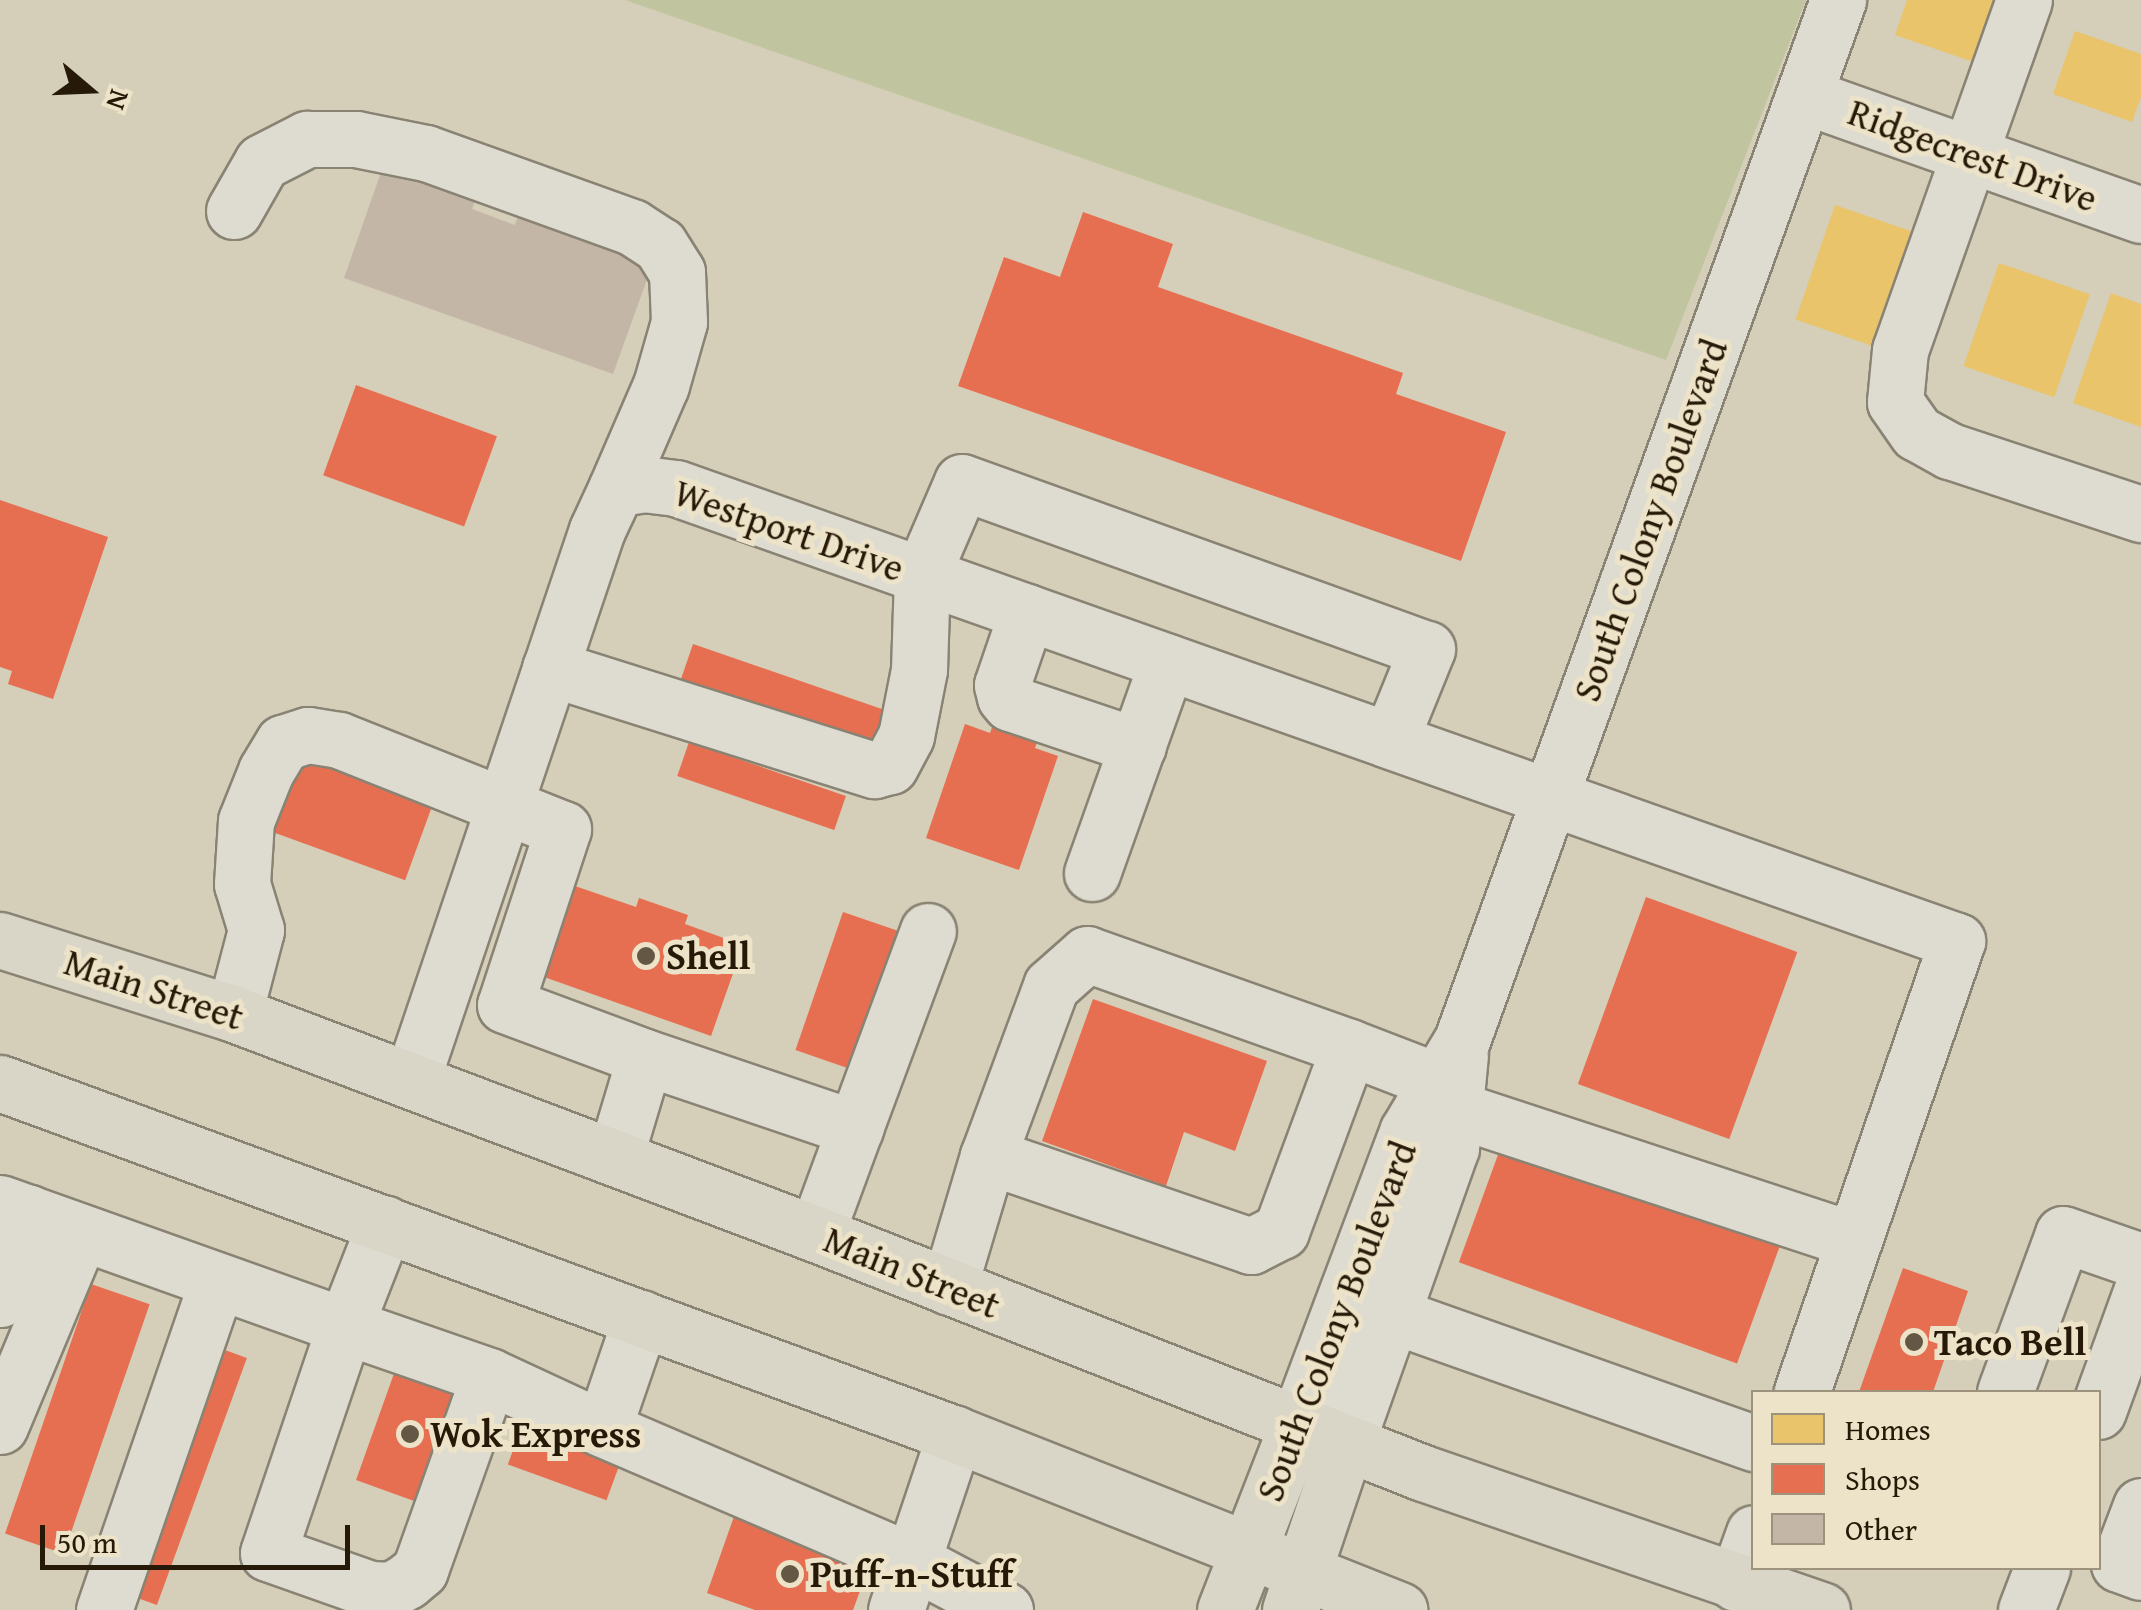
<!DOCTYPE html>
<html>
<head>
<meta charset="utf-8">
<style>
  body { margin:0 }
  #map { position:relative; width:2141px; height:1610px; overflow:hidden; background:#d5ceb8; font-family:"Gentium Book Plus",serif }
  div>[style] { position:absolute }
  [style*='--x'] { left:calc(var(--x)*1px); top:calc(var(--y)*1px); width:calc(var(--w)*1px); rotate:calc(var(--a)*1deg) }
  .green>* { inset:0; background:#c1c59f }
  .homes>* { inset:0; background:#e9c46a; transform-origin:0 0 }
  .shops>* { inset:0; background:#e76f51; transform-origin:0 0 }
  .building>* { inset:0; background:#c4b6a6 }
  .roads { filter:drop-shadow(2px 0 #898374) drop-shadow(-2px 0 #898374) drop-shadow(0 2px #898374) drop-shadow(0 -2px #898374) }
  .minor>* { height:55px; margin:-27.5px; padding:0 27.5px; transform-origin:27.5px; border-radius:27.5px; background:#dedbd0 }
  .major>* { height:55px; margin:-27.5px; padding:0 27.5px; transform-origin:27.5px; border-radius:27.5px; background:#d9d5c7 }
  .dots>* { width:28px; height:28px; translate:-50% -50%; box-sizing:border-box; border:5px solid #ece3c8; border-radius:50% }
  span { translate:-50% -50%; white-space:nowrap; text-align:center; line-height:1.15; -webkit-text-stroke:10px #ece3c8; paint-order:stroke }
  .street-label { font-size:38px; color:#271907 }
  .poi-label { font-size:38px; color:#271907; font-weight:700 }
  .left { translate:0 -50%; text-align:left }
  .legend { position:absolute; left:1751px; top:1390px; width:350px; height:180px; box-sizing:border-box; background:#ece3c8; border:2px solid #9d927b; margin:0; padding:12px 18px; list-style:none; font-size:30px; color:#271907 }
  .legend li { display:flex; align-items:center; gap:20px; height:50px }
  .legend b { width:50px; border:2px solid #9d927b }
  .north { position:absolute; left:40px; top:40px; width:100px; height:100px; -webkit-text-stroke:8px #ece3c8; paint-order:stroke; rotate:109deg; font-size:28px; font-weight:700; line-height:40px; text-align:center; color:#271907 }
  .north::after { content:''; display:block; margin:auto; width:35px; height:45px; background:#271907; clip-path:polygon(50% 0,100% 100%,50% 72%,0 100%) }
  .scale { position:absolute; left:40px; top:1525px; width:310px; height:45px; box-sizing:border-box; border:5px solid #271907; border-top:0; padding-left:12px; font-size:30px; line-height:35px; white-space:nowrap; color:#271907; -webkit-text-stroke:8px #ece3c8; paint-order:stroke }
</style>
</head>
<body>
<div id="map">
  <div class="green">
    <div style="clip-path:polygon(625px 0,1806px 0,1666px 360px)"></div>
  </div>
  <div class="homes">
    <div style="clip-path:polygon(1907px 0,2011px 0,1988px 67px,1895px 35px)"></div>
    <div style="clip-path:polygon(2075px 31px,2141px 54px,2141px 97px,2132px 122px,2053px 94px)"></div>
    <div style="left:1835px;top:205px;width:96px;height:121px;rotate:19deg"></div>
    <div style="left:1999px;top:263px;width:96px;height:109px;rotate:19deg"></div>
    <div style="clip-path:polygon(2111px 293px,2141px 304px,2141px 427px,2073px 403px)"></div>
  </div>
  <div class="shops">
    <div style="clip-path:polygon(1083px 212px,1173px 244px,1158px 287px,1403px 373px,1396px 394px,1506px 432px,1461px 561px,958px 386px,1004px 257px,1060px 277px)"></div>
    <div style="left:356px;top:385px;width:150px;height:96px;rotate:20deg"></div>
    <div style="clip-path:polygon(0 500px,108px 537px,53px 699px,8px 684px,12px 671px,0 667px)"></div>
    <div style="left:693px;top:644px;width:215px;height:38px;rotate:19deg"></div>
    <div style="clip-path:polygon(997px 713px,1042px 728px,1035px 748px,1058px 756px,1019px 870px,926px 838px,965px 724px,990px 733px)"></div>
    <div style="left:689px;top:742px;width:166px;height:36px;rotate:19deg"></div>
    <div style="left:301px;top:754px;width:141px;height:83px;rotate:20deg"></div>
    <div style="clip-path:polygon(575px 886px,636px 907px,639px 898px,688px 915px,685px 924px,743px 945px,711px 1036px,544px 977px)"></div>
    <div style="left:1646px;top:897px;width:161px;height:199px;rotate:20deg"></div>
    <div style="left:843px;top:912px;width:61px;height:146px;rotate:19deg"></div>
    <div style="clip-path:polygon(1093px 999px,1267px 1061px,1235px 1151px,1184px 1132px,1166px 1186px,1042px 1141px)"></div>
    <div style="left:1503px;top:1141px;width:296px;height:129px;rotate:20deg"></div>
    <div style="clip-path:polygon(1903px 1268px,1968px 1291px,1933px 1392px,1859px 1392px)"></div>
    <div style="left:91px;top:1284px;width:62px;height:264px;rotate:19deg"></div>
    <div style="left:214px;top:1346px;width:35px;height:263px;rotate:20deg"></div>
    <div style="clip-path:polygon(397px 1365px,464px 1389px,430px 1482px,422px 1480px,414px 1501px,356px 1480px)"></div>
    <div style="left:528px;top:1409px;width:105px;height:59px;rotate:20deg"></div>
    <div style="clip-path:polygon(737px 1508px,873px 1556px,853px 1610px,755px 1610px,707px 1593px)"></div>
  </div>
  <div class="building">
    <div style="clip-path:polygon(387px 155px,480px 188px,472px 209px,515px 225px,524px 198px,659px 246px,613px 374px,344px 278px)"></div>
  </div>
  <div class="roads">
    <div class="minor">
      <div style="--x:2024;--y:0;--w:371;--a:109.5"></div>
      <div style="--x:1900;--y:350;--w:52;--a:95.5"></div>
      <div style="--x:1895;--y:402;--w:38;--a:55"></div>
      <div style="--x:1917;--y:433;--w:38;--a:29"></div>
      <div style="--x:1950;--y:451;--w:201;--a:18.3"></div>
      <div style="--x:1805;--y:96;--w:356;--a:19.5"></div>
      <div style="--x:234;--y:211;--w:56;--a:-60.3"></div>
      <div style="--x:262;--y:162;--w:51;--a:-27.1"></div>
      <div style="--x:307;--y:139;--w:49;--a:0"></div>
      <div style="--x:356;--y:139;--w:71;--a:11.3"></div>
      <div style="--x:426;--y:153;--w:219;--a:19.8"></div>
      <div style="--x:632;--y:227;--w:33;--a:33"></div>
      <div style="--x:660;--y:245;--w:32;--a:58"></div>
      <div style="--x:677;--y:272;--w:50;--a:87.7"></div>
      <div style="--x:679;--y:322;--w:66;--a:105.9"></div>
      <div style="--x:661;--y:385;--w:113;--a:113.4"></div>
      <div style="--x:1027;--y:612;--w:77;--a:108.9"></div>
      <div style="--x:1002;--y:685;--w:12;--a:76"></div>
      <div style="--x:1005;--y:697;--w:8;--a:50"></div>
      <div style="--x:1010;--y:703;--w:135;--a:18.6"></div>
      <div style="--x:550;--y:668;--w:340;--a:17.5"></div>
      <div style="--x:874;--y:770;--w:16;--a:-14"></div>
      <div style="--x:890;--y:766;--w:34;--a:-62"></div>
      <div style="--x:906;--y:736;--w:67;--a:-78.9"></div>
      <div style="--x:919;--y:670;--w:95;--a:-88.2"></div>
      <div style="--x:922;--y:575;--w:101;--a:-66.7"></div>
      <div style="--x:962;--y:482;--w:494;--a:19.8"></div>
      <div style="--x:1427;--y:649;--w:98;--a:112.1"></div>
      <div style="--x:1092;--y:873;--w:224;--a:-70.4"></div>
      <div style="--x:234;--y:1014;--w:87;--a:-75.3"></div>
      <div style="--x:256;--y:930;--w:48;--a:-106.9"></div>
      <div style="--x:242;--y:884;--w:63;--a:-86.4"></div>
      <div style="--x:246;--y:821;--w:54;--a:-68.2"></div>
      <div style="--x:266;--y:771;--w:33;--a:-59"></div>
      <div style="--x:283;--y:743;--w:26;--a:-18"></div>
      <div style="--x:308;--y:735;--w:31;--a:9"></div>
      <div style="--x:339;--y:740;--w:241;--a:21.7"></div>
      <div style="--x:563;--y:829;--w:185;--a:108.2"></div>
      <div style="--x:505;--y:1005;--w:149;--a:20.4"></div>
      <div style="--x:1349;--y:1047;--w:94;--a:21.1"></div>
      <div style="--x:412;--y:1079;--w:579;--a:-71.38"></div>
      <div style="--x:597;--y:530;--w:45;--a:-65.1"></div>
      <div style="--x:616;--y:489;--w:27;--a:-10"></div>
      <div style="--x:643;--y:484;--w:33;--a:7"></div>
      <div style="--x:676;--y:488;--w:1359;--a:19.48"></div>
      <div style="--x:1957;--y:941;--w:477;--a:109"></div>
      <div style="--x:1455;--y:1109;--w:419;--a:18.2"></div>
      <div style="--x:855;--y:1128;--w:210;--a:-69.7"></div>
      <div style="--x:615;--y:1157;--w:104;--a:-73.3"></div>
      <div style="--x:645;--y:1057;--w:222;--a:18.7"></div>
      <div style="--x:855;--y:1128;--w:113;--a:110.2"></div>
      <div style="--x:0;--y:1203;--w:366;--a:19.6"></div>
      <div style="--x:345;--y:1326;--w:110;--a:-68.6"></div>
      <div style="--x:949;--y:1287;--w:137;--a:-73.4"></div>
      <div style="--x:988;--y:1156;--w:278;--a:18.9"></div>
      <div style="--x:1251;--y:1246;--w:34;--a:-27"></div>
      <div style="--x:1281;--y:1231;--w:196;--a:-69.7"></div>
      <div style="--x:1349;--y:1047;--w:278;--a:-160.5"></div>
      <div style="--x:1087;--y:954;--w:48;--a:138.4"></div>
      <div style="--x:1051;--y:986;--w:181;--a:110.3"></div>
      <div style="--x:0;--y:1299;--w:91;--a:-71.4"></div>
      <div style="--x:1392;--y:1315;--w:384;--a:19.5"></div>
      <div style="--x:641;--y:1318;--w:117;--a:108.9"></div>
      <div style="--x:603;--y:1429;--w:338;--a:23.2"></div>
      <div style="--x:914;--y:1562;--w:103;--a:27.8"></div>
      <div style="--x:489;--y:1376;--w:206;--a:109.6"></div>
      <div style="--x:420;--y:1570;--w:17;--a:140"></div>
      <div style="--x:407;--y:1581;--w:18;--a:151"></div>
      <div style="--x:391;--y:1590;--w:21;--a:-177"></div>
      <div style="--x:370;--y:1589;--w:108;--a:-160.6"></div>
      <div style="--x:268;--y:1553;--w:240;--a:-71.3"></div>
      <div style="--x:345;--y:1326;--w:152;--a:19.1"></div>
      <div style="--x:489;--y:1376;--w:126;--a:24.9"></div>
      <div style="--x:2005;--y:1392;--w:168;--a:-69.8"></div>
      <div style="--x:2063;--y:1234;--w:83;--a:19.1"></div>
      <div style="--x:2098;--y:1411;--w:127;--a:-70.1"></div>
      <div style="--x:1297;--y:1425;--w:313;--a:-69.4"></div>
      <div style="--x:1407;--y:1132;--w:107;--a:-59.1"></div>
      <div style="--x:1462;--y:1040;--w:1106;--a:-70.12"></div>
      <div style="--x:0;--y:1426;--w:210;--a:-67.3"></div>
      <div style="--x:1346;--y:1444;--w:314;--a:-70.5"></div>
      <div style="--x:1451;--y:1148;--w:93;--a:-84.5"></div>
      <div style="--x:2141;--y:1506;--w:62;--a:110.8"></div>
      <div style="--x:2119;--y:1564;--w:23;--a:20"></div>
      <div style="--x:1736;--y:1583;--w:53;--a:-70.2"></div>
      <div style="--x:104;--y:1610;--w:348;--a:-71"></div>
      <div style="--x:896;--y:1610;--w:186;--a:-71.5"></div>
      <div style="--x:2026;--y:1610;--w:45;--a:-69.1"></div>
    </div>
    <div class="major">
      <div style="--x:0;--y:940;--w:245;--a:17.5"></div>
      <div style="--x:234;--y:1014;--w:622;--a:20.71"></div>
      <div style="--x:816;--y:1234;--w:652;--a:21.49"></div>
      <div style="--x:1423;--y:1473;--w:422;--a:19"></div>
      <div style="--x:0;--y:1083;--w:1017;--a:20.18"></div>
      <div style="--x:955;--y:1434;--w:478;--a:21.6"></div>
      <div style="--x:1225;--y:1610;--w:199;--a:-68.7"></div>
      <div style="--x:1290;--y:1610;--w:175;--a:-71.4"></div>
    </div>
  </div>
  <div class="dots">
    <div style="left:646px;top:956px;background:#645845"></div>
    <div style="left:1914px;top:1342px;background:#645845"></div>
    <div style="left:410px;top:1434px;background:#645845"></div>
    <div style="left:790px;top:1574px;background:#645845"></div>
  </div>
  <div class="street-label">
    <span style="left:1973px;top:155px;rotate:20deg">Ridgecrest Drive</span>
    <span style="left:1650px;top:520px;rotate:-70deg">South Colony Boulevard</span>
    <span style="left:789px;top:530px;rotate:19deg">Westport Drive</span>
    <span style="left:154px;top:989px;rotate:18deg">Main Street</span>
    <span style="left:912px;top:1272px;rotate:22deg">Main Street</span>
    <span style="left:1336px;top:1321px;rotate:-69deg">South Colony Boulevard</span>
  </div>
  <div class="poi-label">
    <span class="left" style="left:666px;top:956px">Shell</span>
    <span class="left" style="left:1934px;top:1342px">Taco Bell</span>
    <span class="left" style="left:430px;top:1434px">Wok Express</span>
    <span class="left" style="left:810px;top:1574px">Puff-n-Stuff</span>
  </div>
  <ul class="legend">
  <li><b style="height:28px;background:#e9c46a"></b>Homes</li>
  <li><b style="height:28px;background:#e76f51"></b>Shops</li>
  <li><b style="height:28px;background:#c4b6a6"></b>Other</li>
  </ul>
  <div class="north">N</div>
  <div class="scale">50 m</div>
</div>
</body>
</html>
